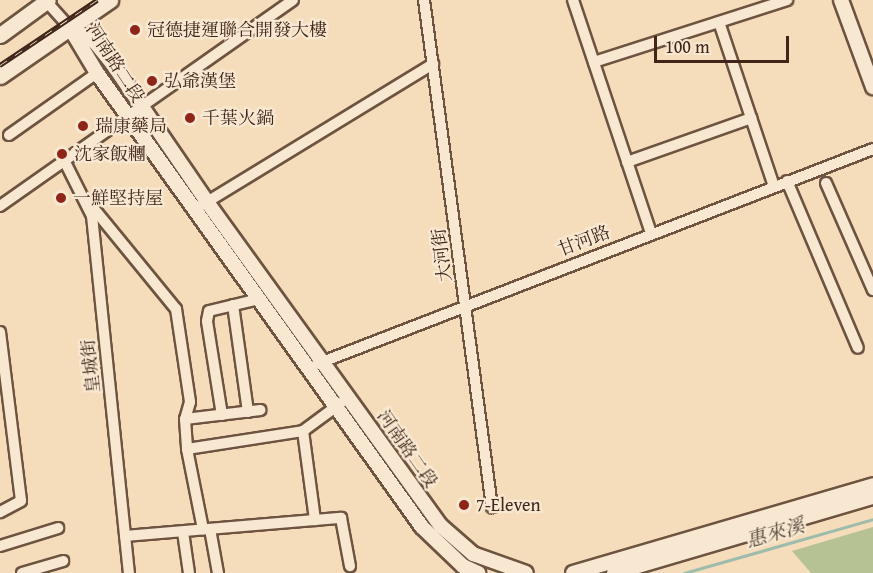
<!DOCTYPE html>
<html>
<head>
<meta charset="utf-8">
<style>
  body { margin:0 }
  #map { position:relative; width:873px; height:573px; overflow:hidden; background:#f5dcba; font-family:"Gentium Book Plus","Noto Serif TC",serif }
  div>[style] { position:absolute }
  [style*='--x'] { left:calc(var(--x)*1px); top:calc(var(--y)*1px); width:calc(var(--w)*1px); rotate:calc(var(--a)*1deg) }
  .green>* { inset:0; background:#b7c294 }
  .stream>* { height:3px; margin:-1.5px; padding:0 1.5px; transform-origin:1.5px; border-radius:1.5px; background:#9dbcac }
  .roads { filter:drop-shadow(2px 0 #6d5340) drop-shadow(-2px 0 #6d5340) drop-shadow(0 2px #6d5340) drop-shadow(0 -2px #6d5340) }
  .minor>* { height:10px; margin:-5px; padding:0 5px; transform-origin:5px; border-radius:5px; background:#f8e8d2 }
  .tertiary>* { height:14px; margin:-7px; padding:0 7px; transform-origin:7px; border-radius:7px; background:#f8e8d2 }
  .secondary>* { height:15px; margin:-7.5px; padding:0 7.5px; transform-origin:7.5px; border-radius:7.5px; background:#f8e8d2 }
  .rail>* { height:5px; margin-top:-2.5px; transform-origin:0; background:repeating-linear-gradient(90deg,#f8e8d2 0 9px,#402518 0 18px); box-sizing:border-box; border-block:2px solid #402518 }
  .dots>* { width:16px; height:16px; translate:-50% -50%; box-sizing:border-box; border:3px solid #f8e8d2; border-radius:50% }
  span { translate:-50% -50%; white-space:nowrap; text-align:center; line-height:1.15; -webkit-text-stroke:4.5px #f8e8d2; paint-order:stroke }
  .poi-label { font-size:18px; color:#402518 }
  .left { translate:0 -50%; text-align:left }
  .street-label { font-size:18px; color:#402518 }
  .water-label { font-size:20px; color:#574b3d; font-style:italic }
  .scale { position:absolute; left:654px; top:36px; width:135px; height:27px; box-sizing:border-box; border:3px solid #402518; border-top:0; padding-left:8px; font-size:18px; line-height:21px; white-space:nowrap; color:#402518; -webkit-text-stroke:4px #f8e8d2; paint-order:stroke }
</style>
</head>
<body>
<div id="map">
  <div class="green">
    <div style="clip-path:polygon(873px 527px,873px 573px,811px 573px,792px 551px)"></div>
  </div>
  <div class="stream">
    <div style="--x:684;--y:573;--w:197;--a:-15.9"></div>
  </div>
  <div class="roads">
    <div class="minor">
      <div style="--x:45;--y:0;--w:38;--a:48"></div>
      <div style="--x:424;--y:0;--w:512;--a:82.36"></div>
      <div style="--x:573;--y:0;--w:246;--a:71.5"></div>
      <div style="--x:719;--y:22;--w:173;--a:71.5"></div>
      <div style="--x:594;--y:62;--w:203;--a:-17.8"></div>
      <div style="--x:9;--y:135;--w:108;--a:-35.2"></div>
      <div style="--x:65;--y:162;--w:60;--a:63.4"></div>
      <div style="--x:92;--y:216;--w:359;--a:84.1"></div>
      <div style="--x:627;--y:162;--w:132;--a:-19.5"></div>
      <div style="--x:787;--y:181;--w:181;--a:67"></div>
      <div style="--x:826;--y:183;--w:117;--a:66.3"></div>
      <div style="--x:90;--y:204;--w:136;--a:50.7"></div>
      <div style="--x:176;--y:309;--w:94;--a:81.4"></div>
      <div style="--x:190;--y:402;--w:18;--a:106"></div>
      <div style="--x:185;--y:419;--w:30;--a:86"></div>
      <div style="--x:187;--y:449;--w:82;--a:78.7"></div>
      <div style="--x:202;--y:205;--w:271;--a:-31.4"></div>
      <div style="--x:0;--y:206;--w:358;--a:-35.1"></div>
      <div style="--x:233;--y:305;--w:108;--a:82"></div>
      <div style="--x:0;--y:332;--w:170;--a:82.9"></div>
      <div style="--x:21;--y:501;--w:24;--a:152"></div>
      <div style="--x:317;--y:364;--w:596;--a:-21.14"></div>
      <div style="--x:222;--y:415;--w:95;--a:-99.1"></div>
      <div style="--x:207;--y:321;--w:10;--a:-79"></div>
      <div style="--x:209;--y:311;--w:51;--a:-13.5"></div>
      <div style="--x:185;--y:419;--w:76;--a:-6.8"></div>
      <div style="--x:303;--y:431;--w:90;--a:82.3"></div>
      <div style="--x:187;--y:449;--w:117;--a:-8.8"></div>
      <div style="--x:303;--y:431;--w:47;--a:-36.4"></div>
      <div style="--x:210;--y:529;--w:45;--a:79.7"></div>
      <div style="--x:183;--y:532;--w:41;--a:81.7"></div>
      <div style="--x:125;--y:536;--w:217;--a:-4.8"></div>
      <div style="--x:341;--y:518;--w:49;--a:79.4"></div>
      <div style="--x:0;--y:546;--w:61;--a:-17.2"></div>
      <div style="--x:22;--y:573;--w:43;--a:-16.3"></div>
    </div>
    <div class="tertiary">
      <div style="--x:841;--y:0;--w:93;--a:69.8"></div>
      <div style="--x:70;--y:28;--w:29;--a:29"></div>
      <div style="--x:95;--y:42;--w:27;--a:51"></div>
      <div style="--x:112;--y:63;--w:168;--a:55.6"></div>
      <div style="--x:207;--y:202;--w:400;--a:54.2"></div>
      <div style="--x:441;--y:526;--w:43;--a:41.2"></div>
      <div style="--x:473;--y:554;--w:56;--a:19.7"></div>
      <div style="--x:70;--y:28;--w:52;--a:59"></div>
      <div style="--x:97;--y:73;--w:558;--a:54.4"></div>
      <div style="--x:422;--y:527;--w:57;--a:43.6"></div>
      <div style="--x:463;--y:566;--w:17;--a:25"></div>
      <div style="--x:573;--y:573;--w:313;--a:-16.3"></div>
      <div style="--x:614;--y:573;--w:270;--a:-16.4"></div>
    </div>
    <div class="secondary">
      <div style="--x:0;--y:35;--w:59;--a:-36.1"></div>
      <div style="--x:0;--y:76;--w:134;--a:-34.6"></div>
    </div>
  </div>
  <div class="rail">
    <div style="--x:0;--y:65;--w:117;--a:-33.8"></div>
  </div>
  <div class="dots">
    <div style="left:135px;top:30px;background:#8f2418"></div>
    <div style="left:152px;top:81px;background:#8f2418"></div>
    <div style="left:190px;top:118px;background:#8f2418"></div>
    <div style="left:83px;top:126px;background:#8f2418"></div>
    <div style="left:62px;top:154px;background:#8f2418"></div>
    <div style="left:61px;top:198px;background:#8f2418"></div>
    <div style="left:464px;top:505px;background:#8f2418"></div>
  </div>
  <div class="poi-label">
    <span class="left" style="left:147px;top:30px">冠德捷運聯合開發大樓</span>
    <span class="left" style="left:164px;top:81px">弘爺漢堡</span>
    <span class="left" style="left:202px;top:118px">千葉火鍋</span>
    <span class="left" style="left:95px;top:126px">瑞康藥局</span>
    <span class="left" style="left:74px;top:154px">沈家飯糰</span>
    <span class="left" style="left:73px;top:198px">一鮮堅持屋</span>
    <span class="left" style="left:476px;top:505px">7-Eleven</span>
  </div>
  <div class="street-label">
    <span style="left:115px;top:63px;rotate:57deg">河南路二段</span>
    <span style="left:584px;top:241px;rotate:-21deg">甘河路</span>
    <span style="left:442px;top:255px;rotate:-97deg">大河街</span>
    <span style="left:91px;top:366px;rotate:-96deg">皇城街</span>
    <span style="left:407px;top:449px;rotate:55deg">河南路二段</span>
  </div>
  <div class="water-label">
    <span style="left:775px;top:532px;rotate:-16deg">惠來溪</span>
  </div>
  <div class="scale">100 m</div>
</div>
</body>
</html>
